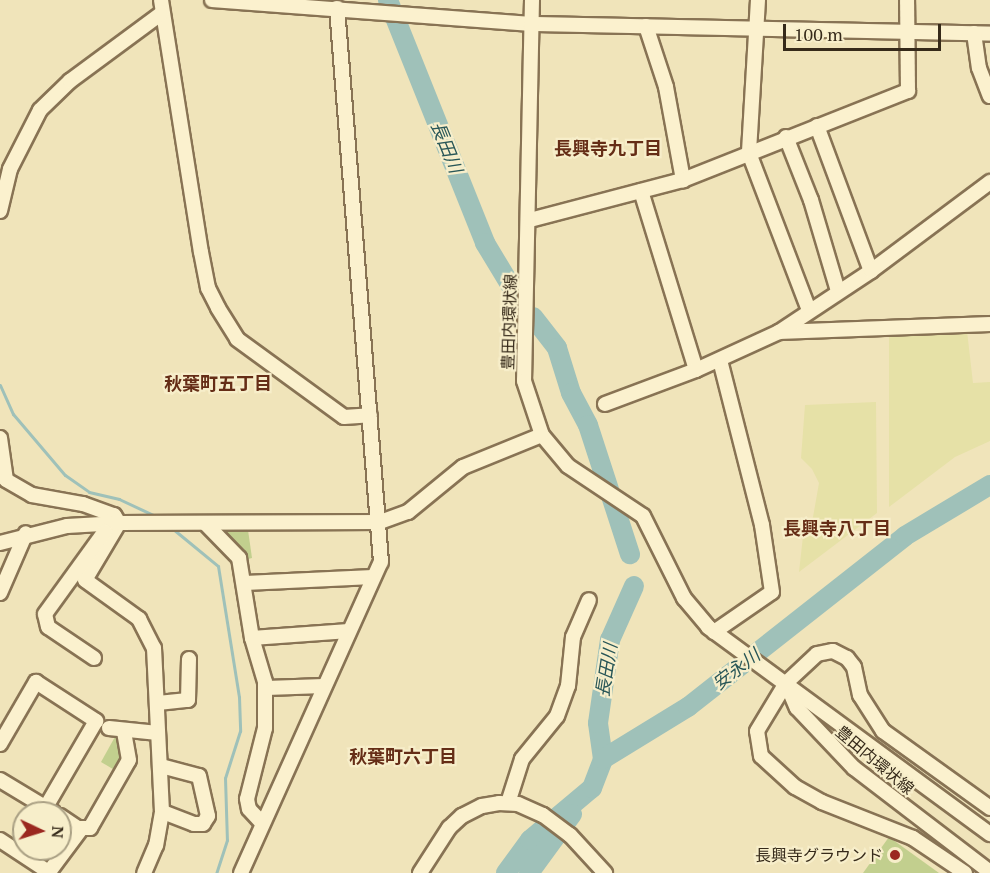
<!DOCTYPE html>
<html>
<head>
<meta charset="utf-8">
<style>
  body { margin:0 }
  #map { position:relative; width:990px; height:873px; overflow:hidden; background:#f0e4ba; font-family:"PT Serif","Noto Sans JP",serif }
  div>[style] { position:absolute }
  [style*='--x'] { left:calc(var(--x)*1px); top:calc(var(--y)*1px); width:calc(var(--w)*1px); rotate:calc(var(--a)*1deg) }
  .farmland>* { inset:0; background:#e6e1a7 }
  .green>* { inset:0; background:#c2cf8e }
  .stream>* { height:3px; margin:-1.5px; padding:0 1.5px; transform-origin:1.5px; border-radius:1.5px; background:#9fc1b9 }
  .river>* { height:20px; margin:-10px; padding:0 10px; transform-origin:10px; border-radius:10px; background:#9fc1b9 }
  .roads { filter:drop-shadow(2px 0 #887354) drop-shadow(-2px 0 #887354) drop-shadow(0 2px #887354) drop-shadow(0 -2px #887354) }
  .minor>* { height:14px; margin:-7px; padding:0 7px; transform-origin:7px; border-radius:7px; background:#fbf1ce }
  .dots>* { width:16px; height:16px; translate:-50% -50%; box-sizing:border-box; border:3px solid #f7eeca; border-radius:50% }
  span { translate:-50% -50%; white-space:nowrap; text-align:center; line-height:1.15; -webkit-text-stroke:4.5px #f7eeca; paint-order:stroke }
  .street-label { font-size:16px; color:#362a1a }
  .poi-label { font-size:16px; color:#362a1a }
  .right { translate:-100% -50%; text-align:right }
  .water-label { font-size:18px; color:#285657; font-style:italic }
  .neighbourhood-label { font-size:18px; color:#652d16; font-weight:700 }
  .north { position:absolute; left:12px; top:801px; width:60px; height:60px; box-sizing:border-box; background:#f7eeca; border:2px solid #aaa084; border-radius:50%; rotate:94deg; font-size:16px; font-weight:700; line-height:24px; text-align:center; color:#362a1a }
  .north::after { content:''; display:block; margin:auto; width:21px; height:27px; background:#9b2820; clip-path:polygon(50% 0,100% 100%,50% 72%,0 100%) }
  .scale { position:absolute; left:783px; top:24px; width:158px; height:27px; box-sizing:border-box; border:3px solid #362a1a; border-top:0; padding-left:8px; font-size:18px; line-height:21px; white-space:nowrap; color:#362a1a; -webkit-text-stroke:4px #f7eeca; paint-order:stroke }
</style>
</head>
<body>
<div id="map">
  <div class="farmland">
    <div style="clip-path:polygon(967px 331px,973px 383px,990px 382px,990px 441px,955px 457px,889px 507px,889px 332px)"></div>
    <div style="clip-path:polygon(876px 402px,877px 513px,799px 572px,803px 536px,813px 517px,819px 483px,812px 469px,801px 458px,805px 405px)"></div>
  </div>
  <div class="green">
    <div style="clip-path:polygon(224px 530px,248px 530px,252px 558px,244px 560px,224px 537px)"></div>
    <div style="clip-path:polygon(116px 735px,121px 738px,125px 762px,118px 772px,101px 762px)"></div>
    <div style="clip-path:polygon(889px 837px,939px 873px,863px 873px)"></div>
  </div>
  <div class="stream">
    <div style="--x:0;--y:385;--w:32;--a:66"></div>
    <div style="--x:13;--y:414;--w:80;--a:49.6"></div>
    <div style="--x:65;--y:475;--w:29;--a:35"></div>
    <div style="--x:89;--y:492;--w:31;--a:13"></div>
    <div style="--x:119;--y:499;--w:38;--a:25"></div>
    <div style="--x:173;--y:529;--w:58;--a:39.4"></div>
    <div style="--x:218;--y:566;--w:133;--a:80.9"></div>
    <div style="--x:239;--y:697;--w:34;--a:88"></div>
    <div style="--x:240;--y:731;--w:49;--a:107.7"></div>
    <div style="--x:225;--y:778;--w:62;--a:88.2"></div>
    <div style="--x:227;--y:840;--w:35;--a:108"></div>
  </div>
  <div class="river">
    <div style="--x:388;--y:0;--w:262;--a:68.2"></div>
    <div style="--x:485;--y:243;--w:56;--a:58.9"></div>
    <div style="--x:533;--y:317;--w:39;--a:52"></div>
    <div style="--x:557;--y:348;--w:47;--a:72.7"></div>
    <div style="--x:571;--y:393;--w:36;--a:62"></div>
    <div style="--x:588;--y:425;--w:136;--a:72"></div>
    <div style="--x:603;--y:759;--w:36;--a:-98"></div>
    <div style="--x:598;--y:723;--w:84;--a:-81.8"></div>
    <div style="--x:610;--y:640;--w:59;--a:-66"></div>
    <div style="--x:506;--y:873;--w:41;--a:-54"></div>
    <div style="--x:530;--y:840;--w:81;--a:-40"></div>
    <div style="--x:592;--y:788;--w:31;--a:-69"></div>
    <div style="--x:603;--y:759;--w:100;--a:-31.5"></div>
    <div style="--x:688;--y:707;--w:276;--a:-38.2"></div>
    <div style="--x:905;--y:536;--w:99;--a:-31"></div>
    <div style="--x:529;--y:873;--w:73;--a:-53.9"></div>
  </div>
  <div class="roads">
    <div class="minor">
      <div style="--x:161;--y:0;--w:255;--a:81"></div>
      <div style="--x:201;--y:252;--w:37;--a:79"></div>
      <div style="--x:208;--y:288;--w:22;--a:63"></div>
      <div style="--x:218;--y:308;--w:36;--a:58"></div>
      <div style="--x:237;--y:339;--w:132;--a:36.1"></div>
      <div style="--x:344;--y:417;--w:26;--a:-4"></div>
      <div style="--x:212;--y:0;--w:320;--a:4.3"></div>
      <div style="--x:531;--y:24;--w:459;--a:1.2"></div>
      <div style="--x:532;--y:0;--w:381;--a:91.2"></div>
      <div style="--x:524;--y:381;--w:57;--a:71.6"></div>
      <div style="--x:542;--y:435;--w:40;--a:50"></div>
      <div style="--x:568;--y:466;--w:90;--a:33.7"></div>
      <div style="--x:643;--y:516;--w:92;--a:63.4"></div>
      <div style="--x:684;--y:598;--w:38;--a:50"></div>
      <div style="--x:708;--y:627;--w:350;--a:36.3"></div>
      <div style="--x:758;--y:0;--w:153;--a:93.4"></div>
      <div style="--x:749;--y:153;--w:168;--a:69.1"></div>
      <div style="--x:646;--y:26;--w:64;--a:71.8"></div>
      <div style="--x:666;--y:87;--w:95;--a:79.6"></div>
      <div style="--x:974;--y:33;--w:35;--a:82"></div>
      <div style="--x:979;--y:68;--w:30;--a:69"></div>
      <div style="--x:817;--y:126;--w:155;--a:69.6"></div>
      <div style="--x:786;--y:137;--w:68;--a:68.4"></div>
      <div style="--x:811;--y:200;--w:95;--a:73.5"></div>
      <div style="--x:641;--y:191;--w:187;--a:72.9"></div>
      <div style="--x:0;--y:211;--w:43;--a:-76.6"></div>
      <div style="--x:10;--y:169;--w:66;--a:-63"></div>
      <div style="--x:40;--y:110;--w:42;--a:-44"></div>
      <div style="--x:70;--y:81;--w:114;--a:-36.5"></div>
      <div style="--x:530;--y:220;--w:158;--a:-14.7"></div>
      <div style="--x:683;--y:180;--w:242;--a:-21.6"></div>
      <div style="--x:908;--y:91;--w:91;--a:-90.6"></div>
      <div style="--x:779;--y:332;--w:211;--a:-2.2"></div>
      <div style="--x:605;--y:404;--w:97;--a:-20.5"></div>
      <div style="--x:696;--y:370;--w:91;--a:-24.6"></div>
      <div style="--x:779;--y:332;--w:110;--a:-33.5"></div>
      <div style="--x:871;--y:271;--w:149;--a:-36.8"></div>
      <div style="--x:0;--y:438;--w:42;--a:81.9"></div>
      <div style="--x:6;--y:480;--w:30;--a:30"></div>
      <div style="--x:32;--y:495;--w:52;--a:10"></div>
      <div style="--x:83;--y:504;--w:33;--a:20"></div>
      <div style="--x:114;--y:515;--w:9;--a:58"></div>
      <div style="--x:119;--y:523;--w:66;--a:120.8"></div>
      <div style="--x:85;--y:580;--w:67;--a:35.8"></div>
      <div style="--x:139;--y:619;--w:33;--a:63"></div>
      <div style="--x:154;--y:648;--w:164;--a:87.2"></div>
      <div style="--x:162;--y:812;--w:34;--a:100"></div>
      <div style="--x:156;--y:845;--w:30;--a:113"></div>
      <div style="--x:205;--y:523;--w:49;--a:45.8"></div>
      <div style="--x:239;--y:558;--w:81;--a:80.8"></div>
      <div style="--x:252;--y:638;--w:46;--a:73.5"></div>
      <div style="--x:265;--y:682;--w:46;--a:90"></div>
      <div style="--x:265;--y:728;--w:73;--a:104.2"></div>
      <div style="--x:247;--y:799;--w:10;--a:79"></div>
      <div style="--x:249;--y:809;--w:19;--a:47"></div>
      <div style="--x:0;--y:543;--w:69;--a:-14.2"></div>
      <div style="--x:67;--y:526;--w:52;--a:-3.3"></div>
      <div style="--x:119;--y:523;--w:261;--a:-0.2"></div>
      <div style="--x:380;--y:522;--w:30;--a:-20"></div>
      <div style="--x:408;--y:512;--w:71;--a:-39.3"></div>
      <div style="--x:463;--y:467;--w:85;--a:-22.1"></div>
      <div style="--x:245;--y:583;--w:128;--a:-2.7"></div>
      <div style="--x:0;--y:593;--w:65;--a:-66.6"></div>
      <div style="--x:714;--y:632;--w:70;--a:-34.6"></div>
      <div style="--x:772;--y:592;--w:68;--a:-98.5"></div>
      <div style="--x:762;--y:525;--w:170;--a:-104.3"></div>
      <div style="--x:252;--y:638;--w:97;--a:-4.1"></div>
      <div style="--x:94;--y:658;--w:55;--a:-146"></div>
      <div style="--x:48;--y:627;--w:13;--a:-103"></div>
      <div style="--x:45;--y:614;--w:102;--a:-54.1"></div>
      <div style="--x:787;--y:685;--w:25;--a:67"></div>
      <div style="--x:797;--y:708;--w:83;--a:46.5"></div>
      <div style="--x:854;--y:768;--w:171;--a:37.4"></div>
      <div style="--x:266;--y:688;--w:58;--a:-2"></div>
      <div style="--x:158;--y:703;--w:30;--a:-6"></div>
      <div style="--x:188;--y:700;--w:41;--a:-88.6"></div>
      <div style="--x:109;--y:728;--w:49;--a:5.8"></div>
      <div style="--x:0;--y:744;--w:72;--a:-59.9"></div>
      <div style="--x:36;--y:682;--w:72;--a:33"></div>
      <div style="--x:96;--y:721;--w:99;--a:120.2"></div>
      <div style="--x:161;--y:766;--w:39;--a:15"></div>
      <div style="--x:199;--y:776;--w:41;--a:77.3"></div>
      <div style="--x:208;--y:816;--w:9;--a:122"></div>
      <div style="--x:203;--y:824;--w:9;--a:180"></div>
      <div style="--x:194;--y:824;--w:34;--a:-159"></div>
      <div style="--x:0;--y:780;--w:62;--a:31.1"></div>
      <div style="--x:508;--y:803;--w:46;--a:-72.3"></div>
      <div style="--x:522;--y:759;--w:55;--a:-50.9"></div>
      <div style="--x:557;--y:716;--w:32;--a:-70"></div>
      <div style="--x:568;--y:686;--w:49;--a:-84.2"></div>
      <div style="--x:573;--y:637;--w:40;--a:-66.6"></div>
      <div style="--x:60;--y:816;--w:22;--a:34"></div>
      <div style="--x:78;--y:828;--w:12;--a:0"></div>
      <div style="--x:90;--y:828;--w:78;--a:-60.2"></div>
      <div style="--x:129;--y:760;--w:29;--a:-100"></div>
      <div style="--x:0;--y:840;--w:60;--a:33.4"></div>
      <div style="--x:49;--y:872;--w:54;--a:-53.3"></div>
      <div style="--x:241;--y:873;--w:341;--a:-65.8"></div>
      <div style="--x:381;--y:562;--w:556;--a:-94.54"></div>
      <div style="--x:420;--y:873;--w:54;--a:-57.2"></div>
      <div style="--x:449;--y:828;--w:18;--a:-43"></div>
      <div style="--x:462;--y:816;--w:22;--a:-27"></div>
      <div style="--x:482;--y:806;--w:17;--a:-10"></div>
      <div style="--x:499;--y:803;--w:19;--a:3"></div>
      <div style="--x:518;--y:804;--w:27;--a:24"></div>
      <div style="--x:543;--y:815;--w:34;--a:37"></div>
      <div style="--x:570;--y:835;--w:52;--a:47.4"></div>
      <div style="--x:965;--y:873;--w:63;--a:-146.1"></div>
      <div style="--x:913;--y:838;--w:98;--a:-158.4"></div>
      <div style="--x:822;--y:802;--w:31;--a:-151"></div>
      <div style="--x:795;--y:787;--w:46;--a:-137.6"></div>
      <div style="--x:761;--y:756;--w:25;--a:-99"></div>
      <div style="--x:757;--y:731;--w:56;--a:-58.9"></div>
      <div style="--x:786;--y:683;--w:42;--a:-43.1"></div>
      <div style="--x:817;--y:654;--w:16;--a:-11"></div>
      <div style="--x:833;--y:651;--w:16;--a:27"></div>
      <div style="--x:847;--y:658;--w:11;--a:52"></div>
      <div style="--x:854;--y:667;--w:29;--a:78"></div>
      <div style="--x:860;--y:695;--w:43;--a:57.4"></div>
      <div style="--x:883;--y:731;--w:132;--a:35.7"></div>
    </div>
  </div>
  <div class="dots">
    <div style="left:895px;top:855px;background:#9b2820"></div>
  </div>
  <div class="street-label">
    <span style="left:509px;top:322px;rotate:-88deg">豊田内環状線</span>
    <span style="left:875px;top:760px;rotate:40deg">豊田内環状線</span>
  </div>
  <div class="poi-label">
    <span class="right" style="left:883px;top:855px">長興寺グラウンド</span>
  </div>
  <div class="water-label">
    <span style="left:447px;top:147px;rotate:68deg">長田川</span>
    <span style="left:736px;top:669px;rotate:-38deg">安永川</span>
    <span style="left:606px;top:670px;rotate:-81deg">長田川</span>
  </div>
  <div class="neighbourhood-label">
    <span style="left:608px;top:148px">長興寺九丁目</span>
    <span style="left:218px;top:383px">秋葉町五丁目</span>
    <span style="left:837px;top:528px">長興寺八丁目</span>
    <span style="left:403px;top:756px">秋葉町六丁目</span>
  </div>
  <div class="north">N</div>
  <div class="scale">100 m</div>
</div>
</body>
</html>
